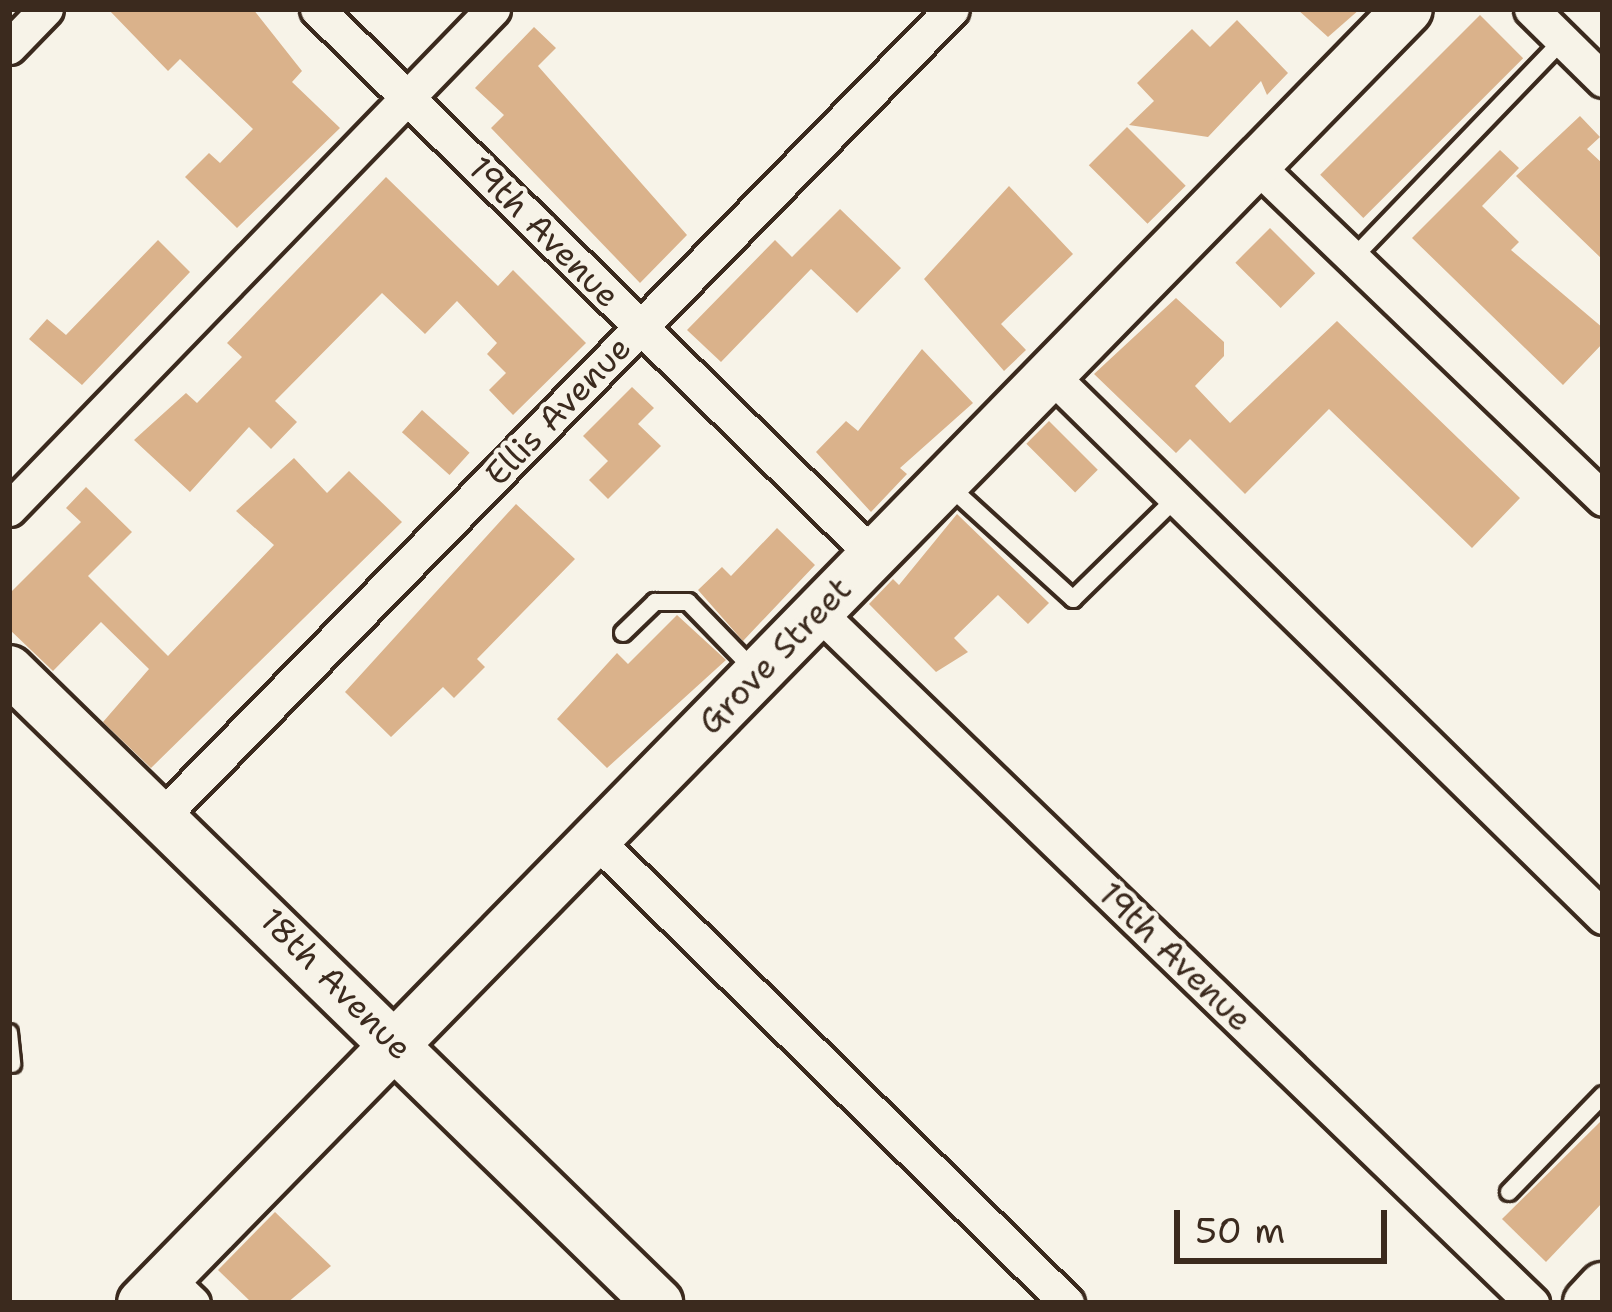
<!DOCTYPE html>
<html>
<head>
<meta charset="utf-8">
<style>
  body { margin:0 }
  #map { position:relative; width:1612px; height:1312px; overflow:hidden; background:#f7f3e8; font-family:"Shantell Sans",sans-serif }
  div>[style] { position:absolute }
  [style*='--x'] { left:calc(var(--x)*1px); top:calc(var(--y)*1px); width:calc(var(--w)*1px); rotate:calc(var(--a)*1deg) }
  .building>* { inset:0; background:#dab28b; transform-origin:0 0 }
  .roads { filter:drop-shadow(3px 0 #3b2a1e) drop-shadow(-3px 0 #3b2a1e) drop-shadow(0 3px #3b2a1e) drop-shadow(0 -3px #3b2a1e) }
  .service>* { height:16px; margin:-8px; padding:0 8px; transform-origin:8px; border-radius:8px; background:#f7f3e8 }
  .minor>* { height:33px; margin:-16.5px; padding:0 16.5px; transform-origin:16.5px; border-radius:16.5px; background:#f7f3e8 }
  .secondary>* { height:48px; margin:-24px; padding:0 24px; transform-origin:24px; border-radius:24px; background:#f7f3e8 }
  span { translate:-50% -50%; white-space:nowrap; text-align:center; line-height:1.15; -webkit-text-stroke:9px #f7f3e8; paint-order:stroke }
  .street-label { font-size:33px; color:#3b2a1e }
  .frame { position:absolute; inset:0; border:12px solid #3b2a1e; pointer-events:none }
  .scale { position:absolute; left:1174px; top:1210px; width:213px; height:54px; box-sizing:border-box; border:6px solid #3b2a1e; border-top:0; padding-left:15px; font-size:36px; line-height:42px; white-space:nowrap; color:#3b2a1e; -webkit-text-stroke:9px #f7f3e8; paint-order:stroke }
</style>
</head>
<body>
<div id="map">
  <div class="building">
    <div style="clip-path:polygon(108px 9px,253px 9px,302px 71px,292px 82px,340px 128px,237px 228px,185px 177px,209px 153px,220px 163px,253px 129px,180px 59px,168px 71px)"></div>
    <div style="clip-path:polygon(1297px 9px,1360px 9px,1328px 37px)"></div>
    <div style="left:1480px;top:15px;width:61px;height:226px;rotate:45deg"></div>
    <div style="clip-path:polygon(1237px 20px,1288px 73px,1267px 95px,1261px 81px,1208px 137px,1129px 125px,1154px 101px,1137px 83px,1192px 29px,1210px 47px)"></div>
    <div style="clip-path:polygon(534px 27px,556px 48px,538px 66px,687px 235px,640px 283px,491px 128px,504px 115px,475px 88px)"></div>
    <div style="clip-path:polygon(1580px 116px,1600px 137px,1587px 149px,1603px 164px,1603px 260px,1516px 176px)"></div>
    <div style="left:1127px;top:127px;width:83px;height:54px;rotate:45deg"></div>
    <div style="clip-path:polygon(1500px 150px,1519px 168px,1482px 206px,1519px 242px,1511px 250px,1603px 328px,1603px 343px,1563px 385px,1412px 238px)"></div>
    <div style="clip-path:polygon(386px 177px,498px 286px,513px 270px,586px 343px,513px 415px,489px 390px,506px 373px,487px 354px,497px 343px,457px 301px,425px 334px,382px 293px,275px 401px,297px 422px,271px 449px,249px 427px,190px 492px,134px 440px,186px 393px,197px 403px,242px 357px,227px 343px)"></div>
    <div style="clip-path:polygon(1009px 186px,1073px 254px,1001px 324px,1026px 350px,1004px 371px,924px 279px)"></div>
    <div style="clip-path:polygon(840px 209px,901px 268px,857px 313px,811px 269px,721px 362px,687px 330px,775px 240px,792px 257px)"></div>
    <div style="left:1270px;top:228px;width:64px;height:49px;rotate:45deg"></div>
    <div style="clip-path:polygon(158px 240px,190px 272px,82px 385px,29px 339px,47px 319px,66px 335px)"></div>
    <div style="clip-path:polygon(1176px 298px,1224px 342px,1224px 356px,1195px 386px,1230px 423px,1337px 321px,1520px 498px,1472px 548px,1329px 409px,1245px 494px,1190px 439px,1176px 453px,1094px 374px)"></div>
    <div style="clip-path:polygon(922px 349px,973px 403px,900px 468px,907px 474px,871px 512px,816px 452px,846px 421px,858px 431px)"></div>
    <div style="clip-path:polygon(632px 387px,654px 408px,638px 424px,661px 446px,608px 499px,589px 480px,608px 461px,583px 436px)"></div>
    <div style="left:422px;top:410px;width:64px;height:30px;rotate:42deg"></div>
    <div style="left:1049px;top:421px;width:69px;height:32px;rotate:45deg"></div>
    <div style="clip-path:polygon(294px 458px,327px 493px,349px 471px,402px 522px,151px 768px,103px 722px,149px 669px,101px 622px,53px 671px,9px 629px,9px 594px,81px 522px,66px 508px,86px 487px,132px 532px,88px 576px,168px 656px,274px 545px,236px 511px)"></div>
    <div style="clip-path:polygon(516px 504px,575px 559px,477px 659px,485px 667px,454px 698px,443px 687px,391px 737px,345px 692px)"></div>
    <div style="clip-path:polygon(957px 514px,1049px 603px,1028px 624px,998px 595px,954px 638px,968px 652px,936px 672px,869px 604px,893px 579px,899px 585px)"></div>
    <div style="clip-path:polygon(777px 528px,815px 565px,743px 641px,698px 590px,722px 567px,731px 576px)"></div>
    <div style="clip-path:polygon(677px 615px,726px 660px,607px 768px,557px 719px,617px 653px,628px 664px)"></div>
    <div style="clip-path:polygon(1603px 1119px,1603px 1202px,1546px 1262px,1502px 1219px)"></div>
    <div style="clip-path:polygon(275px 1212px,331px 1266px,287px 1303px,252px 1303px,218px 1270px)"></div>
  </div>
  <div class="roads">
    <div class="service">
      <div style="--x:1353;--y:258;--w:303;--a:-46.1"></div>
      <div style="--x:949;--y:486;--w:168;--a:42.3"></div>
      <div style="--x:1073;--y:599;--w:143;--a:-44.4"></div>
      <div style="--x:623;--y:633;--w:45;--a:-44.1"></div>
      <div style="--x:655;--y:602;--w:33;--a:0"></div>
      <div style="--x:688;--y:602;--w:99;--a:45.8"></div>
      <div style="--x:9;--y:1033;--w:31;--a:84"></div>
      <div style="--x:1509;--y:1192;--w:135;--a:-45.9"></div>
    </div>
    <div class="minor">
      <div style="--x:317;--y:9;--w:779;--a:44.48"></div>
      <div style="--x:1531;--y:9;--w:101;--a:44.6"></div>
      <div style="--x:9;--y:47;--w:53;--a:-45.8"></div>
      <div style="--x:1255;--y:164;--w:483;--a:43.9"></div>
      <div style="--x:1050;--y:374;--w:775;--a:44.48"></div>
      <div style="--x:9;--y:509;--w:696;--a:-45.93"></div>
      <div style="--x:818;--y:612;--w:994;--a:44.06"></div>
      <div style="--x:164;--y:814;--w:1126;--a:-45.61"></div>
      <div style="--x:595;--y:839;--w:662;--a:44.51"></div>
      <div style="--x:167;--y:1278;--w:36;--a:44"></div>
    </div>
    <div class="secondary">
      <div style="--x:9;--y:670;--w:907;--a:44.28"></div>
      <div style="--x:142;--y:1303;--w:1810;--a:-45.63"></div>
      <div style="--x:1588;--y:1303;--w:22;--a:-47"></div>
    </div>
  </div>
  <div class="street-label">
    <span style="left:544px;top:232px;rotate:45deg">19th Avenue</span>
    <span style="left:558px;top:411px;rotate:-46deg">Ellis Avenue</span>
    <span style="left:775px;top:656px;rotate:-46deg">Grove Street</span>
    <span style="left:1175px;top:957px;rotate:44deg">19th Avenue</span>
    <span style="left:336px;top:984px;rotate:45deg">18th Avenue</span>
  </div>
  <div class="frame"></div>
  <div class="scale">50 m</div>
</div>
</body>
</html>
